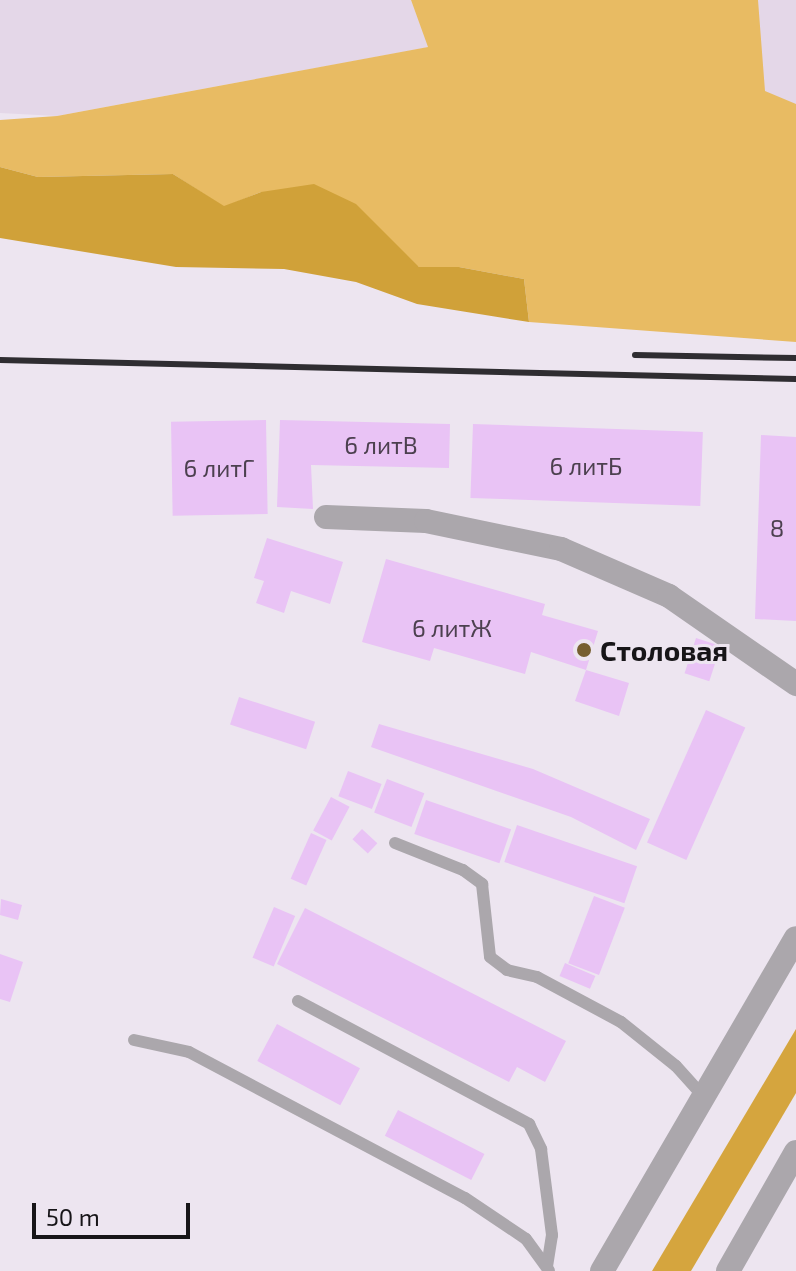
<!DOCTYPE html>
<html>
<head>
<meta charset="utf-8">
<style>
  body { margin:0 }
  #map { position:relative; width:796px; height:1271px; overflow:hidden; background:#ede5f0; font-family:"Exo 2",sans-serif }
  div>[style] { position:absolute }
  [style*='--x'] { left:calc(var(--x)*1px); top:calc(var(--y)*1px); width:calc(var(--w)*1px); rotate:calc(var(--a)*1deg) }
  .built>* { inset:0; background:#e4d7e8 }
  .green>* { inset:0; background:#e8bb63 }
  .forest>* { inset:0; background:#d0a139 }
  .water>* { inset:0; background:#d5a53e }
  .building>* { inset:0; background:#e9c3f5; transform-origin:0 0 }
  .lane>* { height:12px; margin:-6px; padding:0 6px; transform-origin:6px; border-radius:6px; background:#aba7ac }
  .street>* { height:24px; margin:-12px; padding:0 12px; transform-origin:12px; border-radius:12px; background:#aba7ac }
  .rail>* { height:6px; margin:-3px; padding:0 3px; transform-origin:3px; border-radius:3px; background:#2f2d31 }
  .dots>* { width:22px; height:22px; translate:-50% -50%; box-sizing:border-box; border:4px solid #ede5f0; border-radius:50% }
  span { translate:-50% -50%; white-space:nowrap; text-align:center; line-height:1.15; -webkit-text-stroke:6px #ede5f0; paint-order:stroke }
  .number-label { font-size:24px; color:#4c404f }
  .number-label span { -webkit-text-stroke-width:0 }
  .poi-label { font-size:28px; color:#171518; font-weight:700 }
  .left { translate:0 -50%; text-align:left }
  .scale { position:absolute; left:32px; top:1203px; width:158px; height:36px; box-sizing:border-box; border:4px solid #171518; border-top:0; padding-left:10px; font-size:24px; line-height:28px; white-space:nowrap; color:#171518; -webkit-text-stroke:6px #ede5f0; paint-order:stroke }
</style>
</head>
<body>
<div id="map">
  <div class="built">
    <div style="clip-path:polygon(0 0,411px 0,429px 47px,57px 116px,0 113px)"></div>
    <div style="clip-path:polygon(667px 0,796px 0,796px 170px)"></div>
  </div>
  <div class="green">
    <div style="clip-path:polygon(411px 0,758px 0,765px 91px,796px 104px,796px 342px,529px 322px,524px 279px,459px 267px,419px 267px,261px 192px,224px 207px,173px 174px,38px 177px,0 167px,0 120px,57px 116px,428px 47px)"></div>
  </div>
  <div class="forest">
    <div style="clip-path:polygon(0 167px,38px 177px,173px 174px,224px 206px,261px 192px,314px 184px,356px 204px,419px 267px,459px 267px,524px 279px,529px 322px,417px 304px,356px 282px,284px 269px,176px 267px,0 238px)"></div>
  </div>
  <div class="water">
    <div style="clip-path:polygon(796px 1029px,796px 1093px,691px 1271px,652px 1271px)"></div>
  </div>
  <div class="building">
    <div style="left:266px;top:420px;width:94px;height:95px;rotate:89deg"></div>
    <div style="clip-path:polygon(280px 420px,450px 424px,449px 468px,311px 465px,313px 509px,277px 507px)"></div>
    <div style="left:473px;top:424px;width:230px;height:74px;rotate:2deg"></div>
    <div style="clip-path:polygon(761px 435px,796px 437px,796px 621px,755px 619px)"></div>
    <div style="clip-path:polygon(267px 538px,343px 562px,330px 604px,291px 591px,284px 613px,256px 603px,264px 581px,254px 578px)"></div>
    <div style="clip-path:polygon(386px 559px,545px 604px,542px 615px,598px 631px,586px 670px,629px 683px,619px 716px,575px 701px,586px 670px,531px 652px,525px 674px,434px 648px,430px 661px,362px 642px)"></div>
    <div style="left:696px;top:638px;width:26px;height:37px;rotate:18deg"></div>
    <div style="left:239px;top:697px;width:80px;height:29px;rotate:18deg"></div>
    <div style="left:706px;top:710px;width:43px;height:145px;rotate:24deg"></div>
    <div style="clip-path:polygon(379px 724px,533px 769px,650px 819px,636px 850px,571px 817px,371px 747px)"></div>
    <div style="left:348px;top:771px;width:36px;height:27px;rotate:21deg"></div>
    <div style="left:387px;top:779px;width:40px;height:36px;rotate:21deg"></div>
    <div style="left:331px;top:797px;width:21px;height:38px;rotate:28deg"></div>
    <div style="left:426px;top:800px;width:90px;height:36px;rotate:19deg"></div>
    <div style="left:517px;top:825px;width:127px;height:39px;rotate:19deg"></div>
    <div style="left:362px;top:829px;width:21px;height:14px;rotate:43deg"></div>
    <div style="left:311px;top:833px;width:17px;height:50px;rotate:24deg"></div>
    <div style="left:594px;top:896px;width:33px;height:72px;rotate:21deg"></div>
    <div style="clip-path:polygon(1px 899px,22px 905px,18px 920px,0 915px)"></div>
    <div style="left:274px;top:907px;width:23px;height:55px;rotate:23deg"></div>
    <div style="clip-path:polygon(305px 908px,566px 1041px,545px 1082px,517px 1067px,509px 1082px,277px 964px)"></div>
    <div style="clip-path:polygon(0 954px,23px 962px,10px 1002px,0 999px)"></div>
    <div style="left:565px;top:963px;width:33px;height:14px;rotate:23deg"></div>
    <div style="left:277px;top:1024px;width:94px;height:42px;rotate:28deg"></div>
    <div style="left:398px;top:1110px;width:97px;height:29px;rotate:27deg"></div>
  </div>
  <div class="lane">
    <div style="--x:395;--y:843;--w:73;--a:21.7"></div>
    <div style="--x:463;--y:870;--w:24;--a:36"></div>
    <div style="--x:482;--y:884;--w:73;--a:83.7"></div>
    <div style="--x:490;--y:957;--w:21;--a:37"></div>
    <div style="--x:507;--y:970;--w:31;--a:13"></div>
    <div style="--x:537;--y:977;--w:95;--a:28.2"></div>
    <div style="--x:621;--y:1022;--w:70;--a:38.7"></div>
    <div style="--x:676;--y:1066;--w:38;--a:48"></div>
    <div style="--x:298;--y:1001;--w:262;--a:28"></div>
    <div style="--x:529;--y:1124;--w:28;--a:64"></div>
    <div style="--x:541;--y:1149;--w:87;--a:82.7"></div>
    <div style="--x:552;--y:1235;--w:32;--a:99"></div>
    <div style="--x:134;--y:1040;--w:56;--a:12.3"></div>
    <div style="--x:189;--y:1052;--w:312;--a:27.9"></div>
    <div style="--x:465;--y:1198;--w:73;--a:33.9"></div>
    <div style="--x:526;--y:1239;--w:39;--a:54"></div>
  </div>
  <div class="street">
    <div style="--x:326;--y:517;--w:100;--a:2.3"></div>
    <div style="--x:426;--y:521;--w:138;--a:11.7"></div>
    <div style="--x:561;--y:549;--w:118;--a:23.5"></div>
    <div style="--x:669;--y:596;--w:155;--a:34.7"></div>
    <div style="--x:602;--y:1271;--w:385;--a:-59.8"></div>
    <div style="--x:728;--y:1271;--w:137;--a:-60.3"></div>
  </div>
  <div class="rail">
    <div style="--x:635;--y:355;--w:161;--a:1.1"></div>
    <div style="--x:0;--y:360;--w:796;--a:1.37"></div>
  </div>
  <div class="dots">
    <div style="left:584px;top:650px;background:#775f30"></div>
  </div>
  <div class="number-label">
    <span style="left:381px;top:445px">6 литВ</span>
    <span style="left:586px;top:466px">6 литБ</span>
    <span style="left:219px;top:468px">6 литГ</span>
    <span style="left:777px;top:528px">8</span>
    <span style="left:452px;top:628px">6 литЖ</span>
  </div>
  <div class="poi-label">
    <span class="left" style="left:600px;top:650px">Столовая</span>
  </div>
  <div class="scale">50 m</div>
</div>
</body>
</html>
